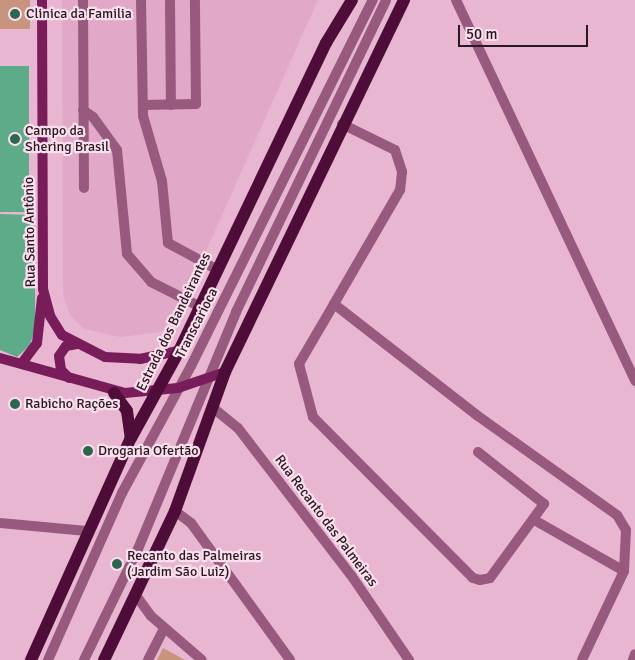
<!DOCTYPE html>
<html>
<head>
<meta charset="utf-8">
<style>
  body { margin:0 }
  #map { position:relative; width:635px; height:660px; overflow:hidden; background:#e9b6d2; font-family:Signika,sans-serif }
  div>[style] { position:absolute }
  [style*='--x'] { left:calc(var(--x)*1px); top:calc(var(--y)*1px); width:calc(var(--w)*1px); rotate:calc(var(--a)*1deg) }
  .built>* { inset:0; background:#e1a8c8 }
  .green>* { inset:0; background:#5eab8a; transform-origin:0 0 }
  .building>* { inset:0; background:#c7947e; transform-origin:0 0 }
  .lane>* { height:10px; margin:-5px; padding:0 5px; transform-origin:5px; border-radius:5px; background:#97597e }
  .street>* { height:10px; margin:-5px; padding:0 5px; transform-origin:5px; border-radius:5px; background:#97597e }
  .secondary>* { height:10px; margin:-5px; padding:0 5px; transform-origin:5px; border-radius:5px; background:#791c5a }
  .primary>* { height:12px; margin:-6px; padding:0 6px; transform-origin:6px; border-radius:6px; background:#4e0d39 }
  .dots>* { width:14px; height:14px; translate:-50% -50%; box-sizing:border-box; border:2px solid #fadfed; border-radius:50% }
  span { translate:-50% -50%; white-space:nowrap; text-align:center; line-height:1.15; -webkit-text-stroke:4.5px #fadfed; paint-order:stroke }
  .poi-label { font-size:14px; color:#291722 }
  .left { translate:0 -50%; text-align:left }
  .street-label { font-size:14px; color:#291722 }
  .scale { position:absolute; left:458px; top:25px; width:130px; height:22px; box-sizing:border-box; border:2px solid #291722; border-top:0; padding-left:6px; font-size:15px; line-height:18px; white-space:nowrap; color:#291722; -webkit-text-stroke:4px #fadfed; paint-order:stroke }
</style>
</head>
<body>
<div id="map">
  <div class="built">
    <div style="clip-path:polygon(62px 0,318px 0,177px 316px,160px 332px,120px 337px,84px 329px,70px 315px,63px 296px)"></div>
  </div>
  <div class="green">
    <div style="left:0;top:66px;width:29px;height:146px"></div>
    <div style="clip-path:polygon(0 214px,35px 215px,35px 328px,30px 345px,17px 357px,0 350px)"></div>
  </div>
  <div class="building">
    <div style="left:0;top:0;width:30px;height:29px"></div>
    <div style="clip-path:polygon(163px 648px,185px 660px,157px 660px)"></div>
  </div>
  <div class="lane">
    <div style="--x:83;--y:0;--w:188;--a:89.7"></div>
    <div style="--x:141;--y:0;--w:116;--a:89"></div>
    <div style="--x:143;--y:116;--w:68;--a:73.7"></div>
    <div style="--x:162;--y:181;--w:62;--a:84.5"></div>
    <div style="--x:168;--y:243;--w:55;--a:28.4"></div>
    <div style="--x:170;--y:0;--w:105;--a:89.5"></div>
    <div style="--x:143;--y:105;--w:53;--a:-1.1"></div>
    <div style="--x:196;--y:104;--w:104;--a:-90.6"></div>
    <div style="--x:83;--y:110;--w:12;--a:35"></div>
    <div style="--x:93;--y:117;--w:41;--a:54"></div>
    <div style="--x:117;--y:150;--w:104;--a:84.5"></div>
    <div style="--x:127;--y:254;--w:37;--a:49"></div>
    <div style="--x:151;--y:282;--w:54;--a:26.6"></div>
    <div style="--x:342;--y:124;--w:59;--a:26.1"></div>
    <div style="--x:395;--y:150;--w:23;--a:72"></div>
    <div style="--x:402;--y:172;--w:18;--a:96"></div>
    <div style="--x:400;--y:190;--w:132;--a:120.1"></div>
    <div style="--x:334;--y:304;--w:182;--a:37.9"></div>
    <div style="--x:478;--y:416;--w:171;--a:35.5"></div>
    <div style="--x:617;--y:515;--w:17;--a:59"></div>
    <div style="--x:626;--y:530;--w:41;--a:92.8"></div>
    <div style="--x:624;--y:571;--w:98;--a:115.3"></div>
    <div style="--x:334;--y:304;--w:69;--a:120.3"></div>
    <div style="--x:299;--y:364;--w:55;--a:75.2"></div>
    <div style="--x:313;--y:417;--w:227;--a:45.2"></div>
    <div style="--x:473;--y:578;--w:7;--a:16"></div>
    <div style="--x:480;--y:580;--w:10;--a:-11"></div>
    <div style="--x:490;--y:578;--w:92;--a:-53.9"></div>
    <div style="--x:544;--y:504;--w:84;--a:-141.8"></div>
    <div style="--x:536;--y:521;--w:101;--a:29.6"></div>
    <div style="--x:135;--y:594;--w:27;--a:54"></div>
    <div style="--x:151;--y:616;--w:67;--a:40.8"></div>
    <div style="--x:48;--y:660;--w:183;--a:-66.1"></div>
    <div style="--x:122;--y:493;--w:145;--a:-61.5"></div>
    <div style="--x:191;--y:366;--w:409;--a:-63.6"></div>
    <div style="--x:84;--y:660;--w:123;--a:-64.1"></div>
    <div style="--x:138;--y:549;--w:256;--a:-67.5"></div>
    <div style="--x:236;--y:312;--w:346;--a:-64.3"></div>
    <div style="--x:148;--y:660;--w:35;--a:-63"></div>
  </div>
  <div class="street">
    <div style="--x:456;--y:0;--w:421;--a:64.8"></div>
    <div style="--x:212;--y:407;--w:33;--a:39"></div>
    <div style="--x:238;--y:428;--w:185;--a:52.5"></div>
    <div style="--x:351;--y:575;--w:103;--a:55.7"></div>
    <div style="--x:175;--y:511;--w:20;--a:37"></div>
    <div style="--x:191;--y:523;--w:169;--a:54.1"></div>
    <div style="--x:0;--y:523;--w:87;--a:5.3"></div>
    <div style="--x:633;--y:660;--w:6;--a:-72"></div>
  </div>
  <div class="secondary">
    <div style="--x:42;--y:0;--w:289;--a:89.8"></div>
    <div style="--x:43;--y:289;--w:28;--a:75"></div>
    <div style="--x:50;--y:316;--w:22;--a:58"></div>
    <div style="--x:62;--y:335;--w:48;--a:27.1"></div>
    <div style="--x:105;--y:357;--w:35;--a:3"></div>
    <div style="--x:140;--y:359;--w:40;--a:-12"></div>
    <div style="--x:0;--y:358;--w:130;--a:15.6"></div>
    <div style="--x:125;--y:393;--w:53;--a:-5.4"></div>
    <div style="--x:178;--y:388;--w:50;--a:-18.8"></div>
    <div style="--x:22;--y:363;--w:25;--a:-53"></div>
    <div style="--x:37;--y:343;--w:45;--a:-83.7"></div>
    <div style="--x:69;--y:378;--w:11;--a:-135"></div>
    <div style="--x:61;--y:370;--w:14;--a:-98"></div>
    <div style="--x:59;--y:356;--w:12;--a:-55"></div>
    <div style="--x:66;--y:346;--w:11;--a:-10"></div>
  </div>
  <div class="primary">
    <div style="--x:114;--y:393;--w:22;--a:54"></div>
    <div style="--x:127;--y:411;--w:27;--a:82"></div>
    <div style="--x:31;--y:660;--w:243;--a:-65.8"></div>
    <div style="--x:131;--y:438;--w:99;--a:-61.1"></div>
    <div style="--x:179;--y:351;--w:341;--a:-64.5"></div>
    <div style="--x:326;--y:43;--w:50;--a:-58.8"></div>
    <div style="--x:104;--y:660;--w:165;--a:-64.5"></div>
    <div style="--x:175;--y:511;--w:148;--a:-70.2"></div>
    <div style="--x:225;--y:372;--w:413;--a:-64.3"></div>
  </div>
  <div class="dots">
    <div style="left:15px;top:14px;background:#2c664e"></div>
    <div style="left:15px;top:139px;background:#2c664e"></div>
    <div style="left:15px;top:404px;background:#2c664e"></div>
    <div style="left:88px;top:451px;background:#2c664e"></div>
    <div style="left:117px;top:564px;background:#2c664e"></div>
  </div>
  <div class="poi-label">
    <span class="left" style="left:26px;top:14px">Clinica da Familia</span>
    <span class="left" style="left:25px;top:139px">Campo da<br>Shering Brasil</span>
    <span class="left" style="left:25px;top:404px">Rabicho Rações</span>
    <span class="left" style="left:98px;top:451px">Drogaria Ofertão</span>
    <span class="left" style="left:127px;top:564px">Recanto das Palmeiras<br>(Jardim São Luiz)</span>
  </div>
  <div class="street-label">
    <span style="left:30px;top:232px;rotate:-91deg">Rua Santo Antônio</span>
    <span style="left:174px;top:322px;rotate:-64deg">Estrada dos Bandeirantes</span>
    <span style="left:197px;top:323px;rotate:-63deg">Transcarioca</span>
    <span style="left:326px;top:521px;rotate:53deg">Rua Recanto das Palmeiras</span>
  </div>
  <div class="scale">50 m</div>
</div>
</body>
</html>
